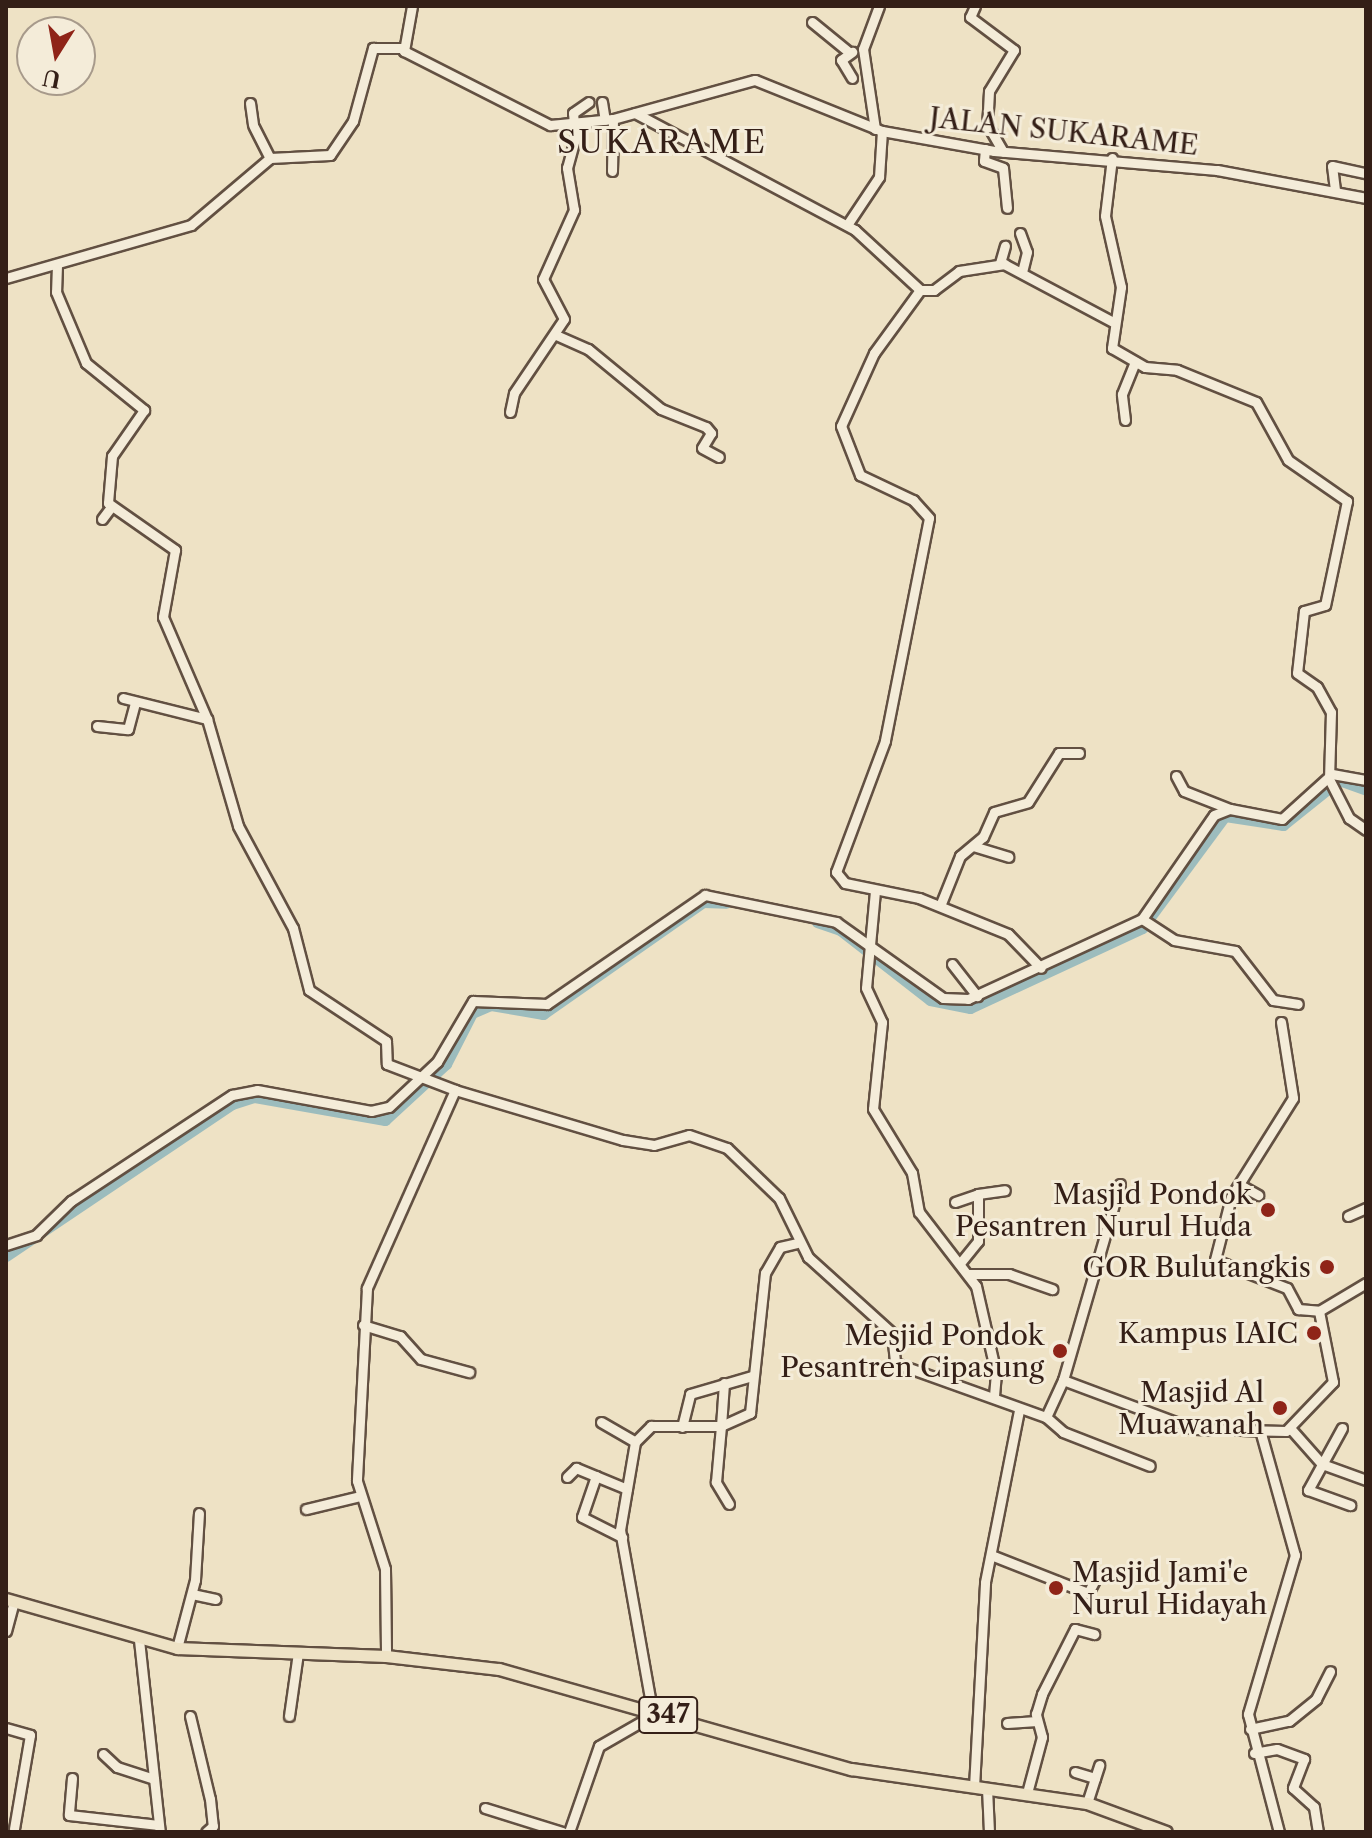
<!DOCTYPE html>
<html>
<head>
<meta charset="utf-8">
<style>
  body { margin:0 }
  #map { position:relative; width:1372px; height:1838px; overflow:hidden; background:#eee2c5; font-family:"Libre Caslon Text",serif }
  div>[style] { position:absolute }
  [style*='--x'] { left:calc(var(--x)*1px); top:calc(var(--y)*1px); width:calc(var(--w)*1px); rotate:calc(var(--a)*1deg) }
  .river>* { height:11px; margin:-5.5px; padding:0 5.5px; transform-origin:5.5px; border-radius:5.5px; background:#9cbcbd }
  .roads { filter:drop-shadow(2px 0 #625042) drop-shadow(-2px 0 #625042) drop-shadow(0 2px #625042) drop-shadow(0 -2px #625042) }
  .minor>* { height:9px; margin:-4.5px; padding:0 4.5px; transform-origin:4.5px; border-radius:4.5px; background:#f4ecd9 }
  .major>* { height:11px; margin:-5.5px; padding:0 5.5px; transform-origin:5.5px; border-radius:5.5px; background:#eee2c5 }
  .dots>* { width:22px; height:22px; translate:-50% -50%; box-sizing:border-box; border:4px solid #f4ecd9; border-radius:50% }
  span { translate:-50% -50%; white-space:nowrap; text-align:center; line-height:1.15; -webkit-text-stroke:6px #f4ecd9; paint-order:stroke }
  .shield-label span { padding:2px 6px; background:#f4ecd9; border:2px solid; border-radius:6px; -webkit-text-stroke-width:0 }
  .shield-label { font-size:26px; color:#341f17; font-weight:700 }
  .street-label { font-size:28px; color:#341f17 }
  .poi-label { font-size:28px; color:#341f17 }
  .right { translate:-100% -50%; text-align:right }
  .left { translate:0 -50%; text-align:left }
  .quarter-label { font-size:32px; color:#341f17; letter-spacing:2px }
  .frame { position:absolute; inset:0; border:8px solid #341f17; pointer-events:none }
  .north { position:absolute; left:16px; top:16px; width:80px; height:80px; box-sizing:border-box; background:#f4ecd9; border:2px solid #a79a8b; border-radius:50%; rotate:191deg; font-size:22px; font-weight:700; line-height:32px; text-align:center; color:#341f17 }
  .north::after { content:''; display:block; margin:auto; width:28px; height:36px; background:#8f2418; clip-path:polygon(50% 0,100% 100%,50% 72%,0 100%) }
</style>
</head>
<body>
<div id="map">
  <div class="river">
    <div style="--x:817;--y:922;--w:24;--a:19"></div>
    <div style="--x:840;--y:930;--w:114;--a:37.9"></div>
    <div style="--x:930;--y:1000;--w:41;--a:11.3"></div>
    <div style="--x:970;--y:1008;--w:190;--a:-24.9"></div>
    <div style="--x:1142;--y:928;--w:139;--a:-53.5"></div>
    <div style="--x:1225;--y:816;--w:59;--a:8.8"></div>
    <div style="--x:1283;--y:825;--w:72;--a:-38.8"></div>
    <div style="--x:1339;--y:780;--w:29;--a:20"></div>
    <div style="--x:6;--y:1256;--w:272;--a:-33.9"></div>
    <div style="--x:232;--y:1104;--w:23;--a:-18"></div>
    <div style="--x:254;--y:1097;--w:133;--a:10"></div>
    <div style="--x:385;--y:1120;--w:83;--a:-42.6"></div>
    <div style="--x:446;--y:1064;--w:57;--a:-63"></div>
    <div style="--x:472;--y:1013;--w:21;--a:-23"></div>
    <div style="--x:491;--y:1005;--w:53;--a:9.8"></div>
    <div style="--x:543;--y:1014;--w:195;--a:-35"></div>
    <div style="--x:703;--y:902;--w:23;--a:2"></div>
  </div>
  <div class="roads">
    <div class="minor">
      <div style="--x:412;--y:6;--w:46;--a:100.1"></div>
      <div style="--x:404;--y:51;--w:164;--a:26.9"></div>
      <div style="--x:550;--y:125;--w:63;--a:-5.4"></div>
      <div style="--x:613;--y:119;--w:147;--a:-15.4"></div>
      <div style="--x:755;--y:80;--w:137;--a:21.9"></div>
      <div style="--x:882;--y:131;--w:114;--a:10.1"></div>
      <div style="--x:994;--y:151;--w:224;--a:4.9"></div>
      <div style="--x:1217;--y:170;--w:152;--a:10.6"></div>
      <div style="--x:975;--y:6;--w:12;--a:114"></div>
      <div style="--x:970;--y:17;--w:55;--a:36.9"></div>
      <div style="--x:1014;--y:50;--w:48;--a:121.4"></div>
      <div style="--x:989;--y:91;--w:33;--a:93"></div>
      <div style="--x:987;--y:124;--w:32;--a:60"></div>
      <div style="--x:812;--y:22;--w:49;--a:39.2"></div>
      <div style="--x:852;--y:78;--w:21;--a:-121"></div>
      <div style="--x:841;--y:60;--w:14;--a:-36"></div>
      <div style="--x:602;--y:102;--w:18;--a:81"></div>
      <div style="--x:250;--y:103;--w:22;--a:82"></div>
      <div style="--x:635;--y:113;--w:249;--a:28"></div>
      <div style="--x:855;--y:230;--w:88;--a:42.7"></div>
      <div style="--x:920;--y:290;--w:78;--a:126.1"></div>
      <div style="--x:874;--y:353;--w:80;--a:114.3"></div>
      <div style="--x:841;--y:426;--w:53;--a:68.8"></div>
      <div style="--x:860;--y:475;--w:59;--a:25.3"></div>
      <div style="--x:913;--y:500;--w:24;--a:48"></div>
      <div style="--x:929;--y:518;--w:227;--a:101.2"></div>
      <div style="--x:885;--y:741;--w:140;--a:110.5"></div>
      <div style="--x:836;--y:872;--w:14;--a:51"></div>
      <div style="--x:845;--y:883;--w:76;--a:11.5"></div>
      <div style="--x:919;--y:898;--w:96;--a:22"></div>
      <div style="--x:1008;--y:934;--w:47;--a:45.9"></div>
      <div style="--x:574;--y:124;--w:11;--a:-95"></div>
      <div style="--x:573;--y:113;--w:19;--a:-35"></div>
      <div style="--x:254;--y:127;--w:35;--a:63"></div>
      <div style="--x:875;--y:129;--w:81;--a:-98.5"></div>
      <div style="--x:863;--y:49;--w:46;--a:-69.6"></div>
      <div style="--x:985;--y:149;--w:12;--a:95"></div>
      <div style="--x:984;--y:161;--w:20;--a:20"></div>
      <div style="--x:1003;--y:168;--w:40;--a:84.3"></div>
      <div style="--x:1112;--y:158;--w:58;--a:96.9"></div>
      <div style="--x:1105;--y:216;--w:73;--a:77.3"></div>
      <div style="--x:1121;--y:287;--w:62;--a:98.4"></div>
      <div style="--x:1112;--y:348;--w:38;--a:30"></div>
      <div style="--x:1145;--y:367;--w:32;--a:5"></div>
      <div style="--x:1177;--y:370;--w:85;--a:22.1"></div>
      <div style="--x:1256;--y:402;--w:66;--a:61.1"></div>
      <div style="--x:1288;--y:460;--w:72;--a:34.8"></div>
      <div style="--x:1347;--y:501;--w:106;--a:101.9"></div>
      <div style="--x:1325;--y:605;--w:22;--a:164"></div>
      <div style="--x:1304;--y:611;--w:62;--a:96.4"></div>
      <div style="--x:1297;--y:673;--w:24;--a:35"></div>
      <div style="--x:1317;--y:687;--w:29;--a:61"></div>
      <div style="--x:1331;--y:712;--w:67;--a:91.7"></div>
      <div style="--x:1329;--y:779;--w:44;--a:62.9"></div>
      <div style="--x:1349;--y:818;--w:21;--a:35"></div>
      <div style="--x:612;--y:171;--w:52;--a:-88.9"></div>
      <div style="--x:1335;--y:190;--w:24;--a:-97"></div>
      <div style="--x:1332;--y:166;--w:35;--a:12"></div>
      <div style="--x:847;--y:225;--w:58;--a:-56.3"></div>
      <div style="--x:879;--y:177;--w:46;--a:-86.3"></div>
      <div style="--x:1020;--y:233;--w:20;--a:70"></div>
      <div style="--x:1027;--y:252;--w:21;--a:104"></div>
      <div style="--x:1000;--y:263;--w:18;--a:-74"></div>
      <div style="--x:57;--y:265;--w:27;--a:92"></div>
      <div style="--x:56;--y:292;--w:77;--a:67.1"></div>
      <div style="--x:86;--y:363;--w:75;--a:39"></div>
      <div style="--x:144;--y:410;--w:56;--a:124.8"></div>
      <div style="--x:112;--y:456;--w:47;--a:94.9"></div>
      <div style="--x:108;--y:503;--w:82;--a:35"></div>
      <div style="--x:175;--y:550;--w:68;--a:100.2"></div>
      <div style="--x:163;--y:617;--w:111;--a:66.7"></div>
      <div style="--x:207;--y:719;--w:111;--a:73.8"></div>
      <div style="--x:238;--y:826;--w:116;--a:61.7"></div>
      <div style="--x:293;--y:928;--w:64;--a:75.5"></div>
      <div style="--x:309;--y:990;--w:92;--a:33.5"></div>
      <div style="--x:386;--y:1041;--w:23;--a:88"></div>
      <div style="--x:387;--y:1064;--w:73;--a:20.9"></div>
      <div style="--x:455;--y:1090;--w:217;--a:114"></div>
      <div style="--x:367;--y:1288;--w:193;--a:93"></div>
      <div style="--x:357;--y:1481;--w:92;--a:72.3"></div>
      <div style="--x:385;--y:1569;--w:87;--a:89.3"></div>
      <div style="--x:6;--y:278;--w:192;--a:-16"></div>
      <div style="--x:191;--y:225;--w:104;--a:-40.3"></div>
      <div style="--x:270;--y:158;--w:60;--a:-2.9"></div>
      <div style="--x:330;--y:155;--w:41;--a:-55.9"></div>
      <div style="--x:353;--y:121;--w:76;--a:-74.7"></div>
      <div style="--x:373;--y:48;--w:28;--a:0"></div>
      <div style="--x:920;--y:290;--w:14;--a:0"></div>
      <div style="--x:934;--y:290;--w:31;--a:-37"></div>
      <div style="--x:959;--y:271;--w:46;--a:-8.8"></div>
      <div style="--x:1004;--y:264;--w:123;--a:28"></div>
      <div style="--x:556;--y:335;--w:35;--a:24"></div>
      <div style="--x:588;--y:349;--w:94;--a:39.4"></div>
      <div style="--x:661;--y:409;--w:48;--a:21.8"></div>
      <div style="--x:706;--y:427;--w:8;--a:50"></div>
      <div style="--x:711;--y:433;--w:17;--a:121"></div>
      <div style="--x:702;--y:448;--w:19;--a:28"></div>
      <div style="--x:510;--y:412;--w:19;--a:-78"></div>
      <div style="--x:514;--y:393;--w:89;--a:-56"></div>
      <div style="--x:564;--y:319;--w:45;--a:-117.7"></div>
      <div style="--x:543;--y:279;--w:76;--a:-65.8"></div>
      <div style="--x:574;--y:210;--w:43;--a:-99.5"></div>
      <div style="--x:567;--y:168;--w:46;--a:-74.7"></div>
      <div style="--x:1125;--y:420;--w:26;--a:-97"></div>
      <div style="--x:1122;--y:394;--w:35;--a:-68"></div>
      <div style="--x:102;--y:519;--w:15;--a:-53"></div>
      <div style="--x:123;--y:698;--w:87;--a:14"></div>
      <div style="--x:97;--y:726;--w:31;--a:6"></div>
      <div style="--x:128;--y:729;--w:28;--a:-75"></div>
      <div style="--x:1176;--y:776;--w:17;--a:62"></div>
      <div style="--x:1184;--y:791;--w:49;--a:21.4"></div>
      <div style="--x:973;--y:846;--w:37;--a:17"></div>
      <div style="--x:875;--y:891;--w:97;--a:95.3"></div>
      <div style="--x:866;--y:988;--w:38;--a:65"></div>
      <div style="--x:882;--y:1022;--w:87;--a:95.9"></div>
      <div style="--x:873;--y:1109;--w:75;--a:58.6"></div>
      <div style="--x:912;--y:1173;--w:40;--a:80"></div>
      <div style="--x:919;--y:1212;--w:93;--a:52.4"></div>
      <div style="--x:976;--y:1286;--w:89;--a:77.1"></div>
      <div style="--x:996;--y:1373;--w:25;--a:95"></div>
      <div style="--x:940;--y:906;--w:54;--a:-68.2"></div>
      <div style="--x:960;--y:856;--w:30;--a:-40"></div>
      <div style="--x:983;--y:837;--w:27;--a:-66"></div>
      <div style="--x:994;--y:812;--w:35;--a:-16"></div>
      <div style="--x:1028;--y:802;--w:58;--a:-57.7"></div>
      <div style="--x:1059;--y:753;--w:20;--a:0"></div>
      <div style="--x:1142;--y:919;--w:38;--a:33"></div>
      <div style="--x:1174;--y:940;--w:62;--a:10.2"></div>
      <div style="--x:1235;--y:951;--w:62;--a:52.2"></div>
      <div style="--x:1273;--y:1000;--w:25;--a:9"></div>
      <div style="--x:952;--y:964;--w:41;--a:52"></div>
      <div style="--x:1281;--y:1022;--w:77;--a:81"></div>
      <div style="--x:1293;--y:1098;--w:117;--a:122.1"></div>
      <div style="--x:1231;--y:1197;--w:65;--a:104.3"></div>
      <div style="--x:1215;--y:1260;--w:77;--a:21.3"></div>
      <div style="--x:1287;--y:1288;--w:24;--a:62"></div>
      <div style="--x:1298;--y:1309;--w:21;--a:5"></div>
      <div style="--x:455;--y:1090;--w:175;--a:16.6"></div>
      <div style="--x:623;--y:1140;--w:31;--a:9"></div>
      <div style="--x:654;--y:1145;--w:36;--a:-16"></div>
      <div style="--x:689;--y:1135;--w:40;--a:18.9"></div>
      <div style="--x:727;--y:1148;--w:72;--a:43.9"></div>
      <div style="--x:779;--y:1198;--w:66;--a:63.8"></div>
      <div style="--x:808;--y:1257;--w:113;--a:42.1"></div>
      <div style="--x:892;--y:1333;--w:30;--a:84"></div>
      <div style="--x:895;--y:1363;--w:160;--a:19.7"></div>
      <div style="--x:1046;--y:1417;--w:41;--a:-65.3"></div>
      <div style="--x:1063;--y:1380;--w:140;--a:20.5"></div>
      <div style="--x:1194;--y:1429;--w:92;--a:1.2"></div>
      <div style="--x:1286;--y:1431;--w:68;--a:-46.2"></div>
      <div style="--x:1333;--y:1382;--w:72;--a:-101.2"></div>
      <div style="--x:1319;--y:1311;--w:55;--a:-30.8"></div>
      <div style="--x:1240;--y:1185;--w:21;--a:29"></div>
      <div style="--x:955;--y:1202;--w:24;--a:-19"></div>
      <div style="--x:1348;--y:1216;--w:20;--a:-24"></div>
      <div style="--x:6;--y:1245;--w:32;--a:-18"></div>
      <div style="--x:36;--y:1235;--w:49;--a:-44.2"></div>
      <div style="--x:71;--y:1201;--w:193;--a:-33.4"></div>
      <div style="--x:232;--y:1095;--w:25;--a:-11"></div>
      <div style="--x:257;--y:1090;--w:116;--a:10.4"></div>
      <div style="--x:371;--y:1111;--w:18;--a:-13"></div>
      <div style="--x:389;--y:1107;--w:66;--a:-43.2"></div>
      <div style="--x:437;--y:1062;--w:71;--a:-59.5"></div>
      <div style="--x:473;--y:1001;--w:74;--a:2.3"></div>
      <div style="--x:547;--y:1004;--w:192;--a:-34.6"></div>
      <div style="--x:705;--y:895;--w:134;--a:11.6"></div>
      <div style="--x:836;--y:922;--w:131;--a:35.4"></div>
      <div style="--x:943;--y:998;--w:25;--a:2"></div>
      <div style="--x:968;--y:999;--w:192;--a:-24.7"></div>
      <div style="--x:1142;--y:919;--w:126;--a:-55.3"></div>
      <div style="--x:1214;--y:815;--w:17;--a:-21"></div>
      <div style="--x:1230;--y:809;--w:53;--a:10.9"></div>
      <div style="--x:1282;--y:819;--w:67;--a:-42"></div>
      <div style="--x:1332;--y:774;--w:35;--a:10"></div>
      <div style="--x:961;--y:1262;--w:27;--a:-51"></div>
      <div style="--x:978;--y:1241;--w:47;--a:-90"></div>
      <div style="--x:978;--y:1194;--w:27;--a:-8"></div>
      <div style="--x:969;--y:1274;--w:40;--a:0"></div>
      <div style="--x:1009;--y:1274;--w:46;--a:19.2"></div>
      <div style="--x:363;--y:1325;--w:39;--a:17"></div>
      <div style="--x:400;--y:1336;--w:31;--a:48"></div>
      <div style="--x:421;--y:1359;--w:50;--a:15.2"></div>
      <div style="--x:1063;--y:1380;--w:204;--a:-73.8"></div>
      <div style="--x:1046;--y:1417;--w:23;--a:41"></div>
      <div style="--x:1063;--y:1432;--w:93;--a:21.3"></div>
      <div style="--x:601;--y:1422;--w:39;--a:30"></div>
      <div style="--x:682;--y:1427;--w:34;--a:-76"></div>
      <div style="--x:690;--y:1394;--w:65;--a:-16.2"></div>
      <div style="--x:1290;--y:1428;--w:48;--a:48.4"></div>
      <div style="--x:1322;--y:1464;--w:47;--a:20"></div>
      <div style="--x:1342;--y:1428;--w:71;--a:118.7"></div>
      <div style="--x:1308;--y:1490;--w:45;--a:19.7"></div>
      <div style="--x:1260;--y:1430;--w:130;--a:74.4"></div>
      <div style="--x:1295;--y:1555;--w:166;--a:106.5"></div>
      <div style="--x:1248;--y:1714;--w:122;--a:75.3"></div>
      <div style="--x:596;--y:1476;--w:43;--a:108.9"></div>
      <div style="--x:582;--y:1517;--w:45;--a:26.6"></div>
      <div style="--x:567;--y:1477;--w:13;--a:-45"></div>
      <div style="--x:576;--y:1468;--w:55;--a:22.4"></div>
      <div style="--x:729;--y:1504;--w:26;--a:-121"></div>
      <div style="--x:716;--y:1482;--w:56;--a:-84.9"></div>
      <div style="--x:721;--y:1426;--w:32;--a:-24"></div>
      <div style="--x:750;--y:1413;--w:141;--a:-83.9"></div>
      <div style="--x:765;--y:1273;--w:30;--a:-60"></div>
      <div style="--x:780;--y:1247;--w:17;--a:-13"></div>
      <div style="--x:306;--y:1509;--w:56;--a:-13.5"></div>
      <div style="--x:991;--y:1555;--w:104;--a:21.4"></div>
      <div style="--x:1088;--y:1593;--w:21;--a:-62"></div>
      <div style="--x:192;--y:1594;--w:24;--a:12"></div>
      <div style="--x:6;--y:1631;--w:31;--a:-75"></div>
      <div style="--x:139;--y:1640;--w:193;--a:83.8"></div>
      <div style="--x:177;--y:1648;--w:70;--a:-75.2"></div>
      <div style="--x:195;--y:1580;--w:67;--a:-86.6"></div>
      <div style="--x:190;--y:1716;--w:85;--a:76.5"></div>
      <div style="--x:210;--y:1799;--w:27;--a:84"></div>
      <div style="--x:213;--y:1826;--w:9;--a:139"></div>
      <div style="--x:289;--y:1716;--w:64;--a:-81.9"></div>
      <div style="--x:1007;--y:1723;--w:30;--a:-4"></div>
      <div style="--x:6;--y:1728;--w:25;--a:16"></div>
      <div style="--x:30;--y:1735;--w:95;--a:99.7"></div>
      <div style="--x:1250;--y:1729;--w:40;--a:-12"></div>
      <div style="--x:1289;--y:1721;--w:35;--a:-39"></div>
      <div style="--x:1316;--y:1699;--w:31;--a:-63"></div>
      <div style="--x:1254;--y:1753;--w:23;--a:-10"></div>
      <div style="--x:1277;--y:1749;--w:29;--a:20"></div>
      <div style="--x:1304;--y:1759;--w:31;--a:111"></div>
      <div style="--x:1293;--y:1788;--w:28;--a:42"></div>
      <div style="--x:1314;--y:1807;--w:25;--a:81"></div>
      <div style="--x:103;--y:1754;--w:19;--a:43"></div>
      <div style="--x:117;--y:1767;--w:39;--a:18"></div>
      <div style="--x:1075;--y:1772;--w:21;--a:17"></div>
      <div style="--x:72;--y:1778;--w:37;--a:95"></div>
      <div style="--x:69;--y:1815;--w:90;--a:6.4"></div>
      <div style="--x:974;--y:1787;--w:205;--a:-86.9"></div>
      <div style="--x:985;--y:1582;--w:174;--a:-78.8"></div>
      <div style="--x:987;--y:1788;--w:44;--a:87.4"></div>
      <div style="--x:1027;--y:1793;--w:58;--a:-75"></div>
      <div style="--x:1042;--y:1737;--w:24;--a:-105"></div>
      <div style="--x:1036;--y:1714;--w:21;--a:-73"></div>
      <div style="--x:1042;--y:1694;--w:73;--a:-63.1"></div>
      <div style="--x:1075;--y:1629;--w:20;--a:15"></div>
      <div style="--x:1087;--y:1803;--w:40;--a:-72"></div>
      <div style="--x:485;--y:1808;--w:81;--a:17.3"></div>
      <div style="--x:569;--y:1832;--w:91;--a:-70.8"></div>
      <div style="--x:599;--y:1746;--w:62;--a:-29.9"></div>
      <div style="--x:653;--y:1715;--w:188;--a:-100.1"></div>
      <div style="--x:620;--y:1530;--w:89;--a:-80.3"></div>
      <div style="--x:635;--y:1442;--w:23;--a:-45"></div>
      <div style="--x:651;--y:1426;--w:70;--a:0"></div>
      <div style="--x:721;--y:1426;--w:43;--a:-86"></div>
    </div>
    <div class="major">
      <div style="--x:6;--y:1599;--w:178;--a:16"></div>
      <div style="--x:177;--y:1648;--w:209;--a:2.2"></div>
      <div style="--x:386;--y:1656;--w:114;--a:6.6"></div>
      <div style="--x:499;--y:1669;--w:366;--a:15.9"></div>
      <div style="--x:851;--y:1769;--w:238;--a:8.2"></div>
      <div style="--x:1087;--y:1803;--w:84;--a:20.2"></div>
    </div>
  </div>
  <div class="dots">
    <div style="left:1268px;top:1210px;background:#8f2418"></div>
    <div style="left:1327px;top:1267px;background:#8f2418"></div>
    <div style="left:1314px;top:1333px;background:#8f2418"></div>
    <div style="left:1060px;top:1351px;background:#8f2418"></div>
    <div style="left:1280px;top:1408px;background:#8f2418"></div>
    <div style="left:1056px;top:1588px;background:#8f2418"></div>
  </div>
  <div class="shield-label">
    <span style="left:668px;top:1715px">347</span>
  </div>
  <div class="street-label">
    <span style="left:1064px;top:131px;rotate:6deg">JALAN SUKARAME</span>
  </div>
  <div class="poi-label">
    <span class="right" style="left:1252px;top:1210px">Masjid Pondok<br>Pesantren Nurul Huda</span>
    <span class="right" style="left:1311px;top:1267px">GOR Bulutangkis</span>
    <span class="right" style="left:1298px;top:1333px">Kampus IAIC</span>
    <span class="right" style="left:1044px;top:1351px">Mesjid Pondok<br>Pesantren Cipasung</span>
    <span class="right" style="left:1264px;top:1408px">Masjid Al<br>Muawanah</span>
    <span class="left" style="left:1072px;top:1588px">Masjid Jami'e<br>Nurul Hidayah</span>
  </div>
  <div class="quarter-label">
    <span style="left:662px;top:142px">SUKARAME</span>
  </div>
  <div class="frame"></div>
  <div class="north">U</div>
</div>
</body>
</html>
